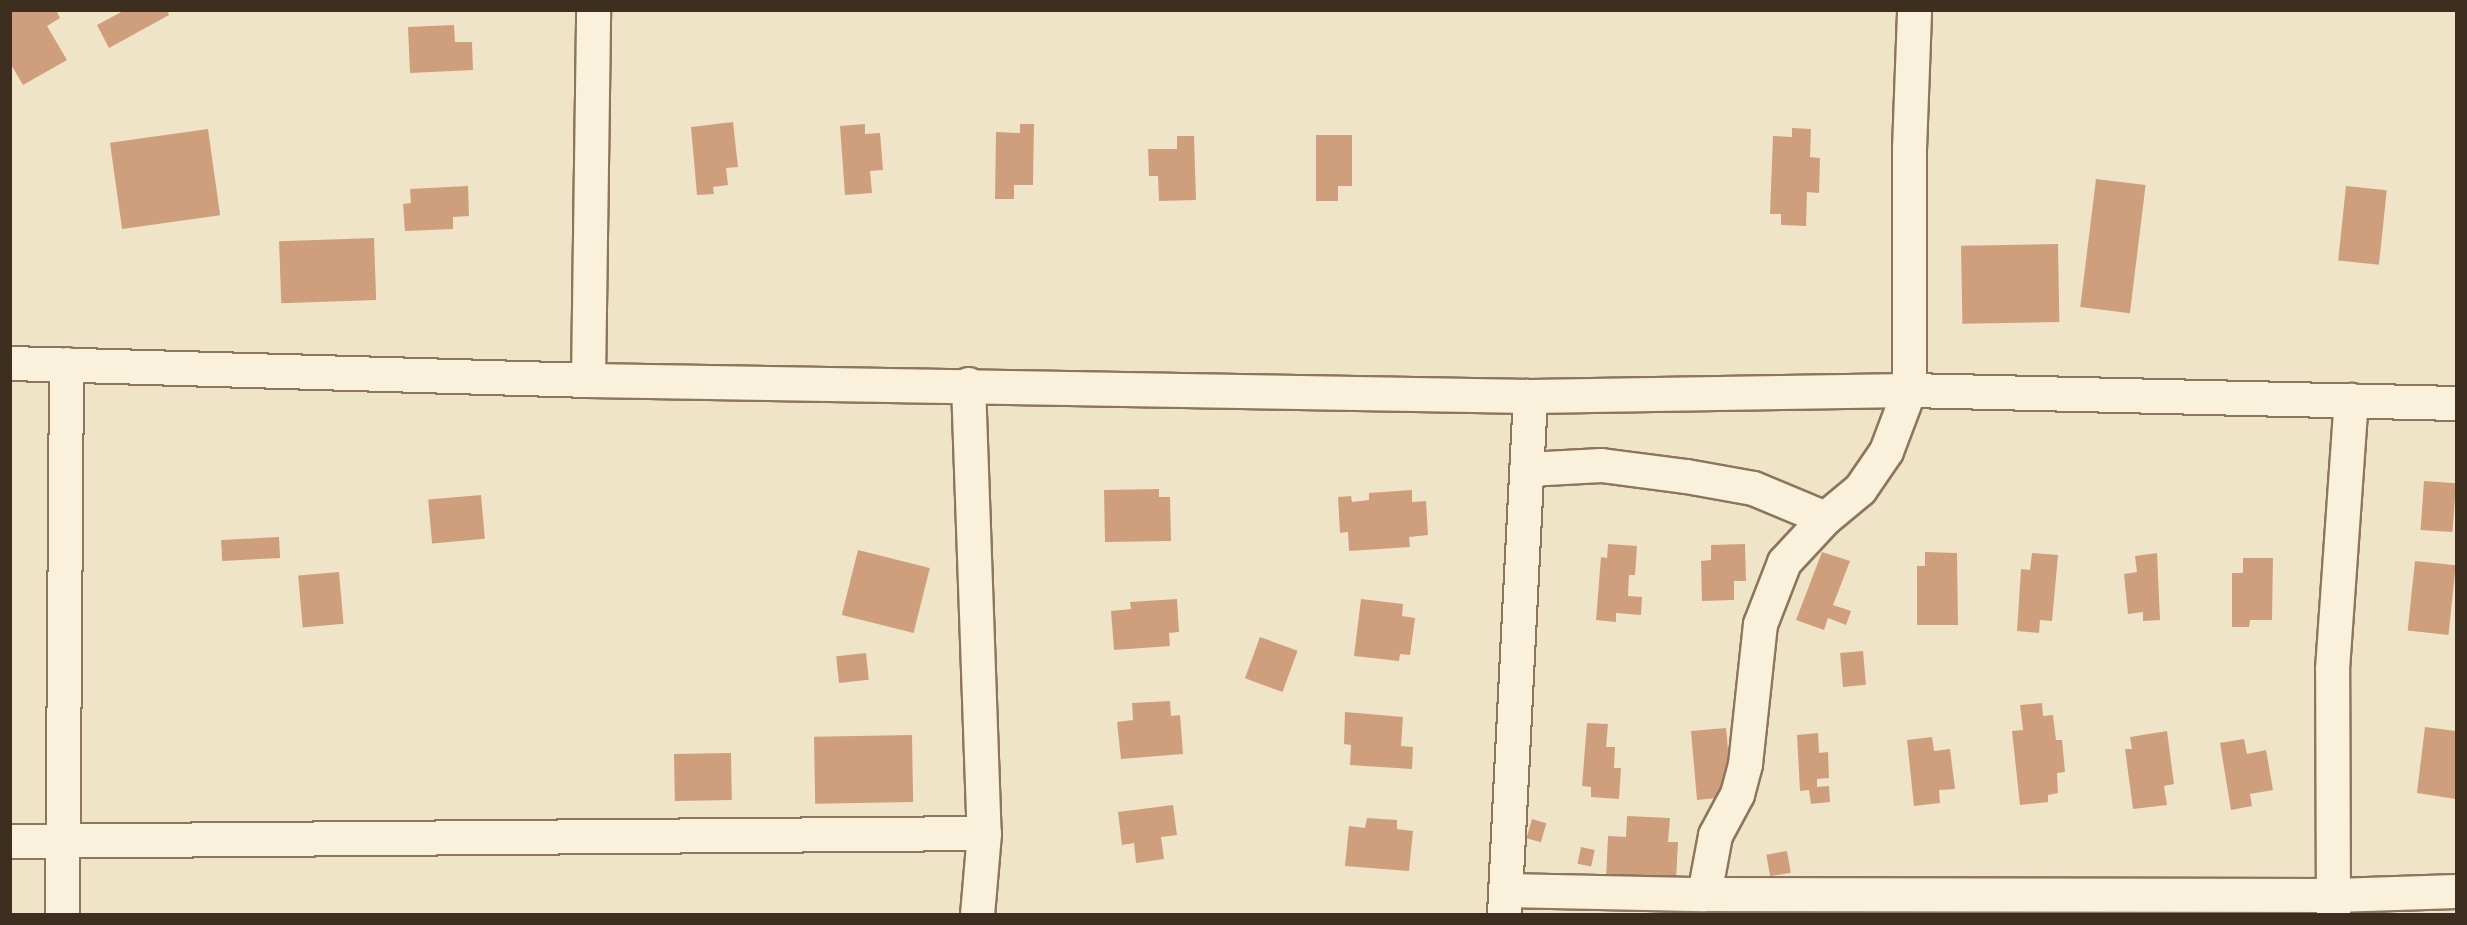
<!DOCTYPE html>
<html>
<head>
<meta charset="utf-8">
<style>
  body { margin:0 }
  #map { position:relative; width:2467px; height:925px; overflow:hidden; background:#f0e4c8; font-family:"Crimson Pro",serif }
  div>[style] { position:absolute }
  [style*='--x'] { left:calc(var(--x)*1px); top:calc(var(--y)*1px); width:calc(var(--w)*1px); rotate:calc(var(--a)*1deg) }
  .building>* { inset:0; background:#cf9f7d; transform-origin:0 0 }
  .roads { filter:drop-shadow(2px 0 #8d765c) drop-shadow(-2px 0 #8d765c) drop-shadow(0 2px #8d765c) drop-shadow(0 -2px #8d765c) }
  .street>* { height:33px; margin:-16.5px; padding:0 16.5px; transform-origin:16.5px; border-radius:16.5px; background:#faf1dc }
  span { translate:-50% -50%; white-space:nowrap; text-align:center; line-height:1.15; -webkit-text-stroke:6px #f7eed8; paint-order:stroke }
  .frame { position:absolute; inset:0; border:12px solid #3d2e20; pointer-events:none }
</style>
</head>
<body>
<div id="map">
  <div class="building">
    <div style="clip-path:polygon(10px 10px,56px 10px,60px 18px,47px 26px,67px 60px,23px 85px,10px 63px)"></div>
    <div style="clip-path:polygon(125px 10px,167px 10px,169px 15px,109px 48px,97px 25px)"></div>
    <div style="clip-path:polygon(454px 25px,455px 42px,472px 42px,473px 70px,410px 73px,408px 27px)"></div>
    <div style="clip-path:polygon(733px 122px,738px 167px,726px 168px,728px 185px,713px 187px,714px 194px,697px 195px,691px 127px)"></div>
    <div style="clip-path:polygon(865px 124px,865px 134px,880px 133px,883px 170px,870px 171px,872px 193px,845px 195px,840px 126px)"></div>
    <div style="clip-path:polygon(1020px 124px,1034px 124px,1033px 185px,1014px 185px,1014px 199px,995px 199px,996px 132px,1020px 133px)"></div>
    <div style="clip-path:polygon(1792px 128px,1811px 129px,1810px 157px,1820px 158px,1819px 193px,1807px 192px,1806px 226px,1781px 225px,1781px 214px,1770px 214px,1773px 136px,1792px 137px)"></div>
    <div style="left:208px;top:129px;width:87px;height:99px;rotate:82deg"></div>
    <div style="clip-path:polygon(1316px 135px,1352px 135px,1352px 186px,1338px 186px,1338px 201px,1316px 201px)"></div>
    <div style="clip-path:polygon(1177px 136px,1194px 136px,1196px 200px,1159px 201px,1158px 176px,1149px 176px,1148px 149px,1177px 149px)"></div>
    <div style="left:2096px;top:179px;width:50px;height:129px;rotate:7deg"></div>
    <div style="clip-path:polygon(468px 186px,469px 216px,453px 217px,453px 229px,405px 231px,403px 204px,411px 203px,410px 189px)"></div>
    <div style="left:2346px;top:186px;width:41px;height:75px;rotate:6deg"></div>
    <div style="left:374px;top:238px;width:62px;height:95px;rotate:88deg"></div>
    <div style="left:2058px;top:244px;width:78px;height:97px;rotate:89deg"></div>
    <div style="left:2424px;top:481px;width:32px;height:49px;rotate:4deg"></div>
    <div style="clip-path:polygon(1159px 489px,1159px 497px,1170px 497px,1171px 541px,1105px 542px,1104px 490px)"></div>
    <div style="clip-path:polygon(1412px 490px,1412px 502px,1426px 501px,1428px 535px,1409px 537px,1410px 547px,1349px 551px,1348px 532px,1340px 533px,1338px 497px,1351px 496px,1352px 502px,1369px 500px,1369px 493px)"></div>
    <div style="left:481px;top:495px;width:44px;height:53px;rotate:85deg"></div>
    <div style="left:279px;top:537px;width:21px;height:58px;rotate:87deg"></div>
    <div style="clip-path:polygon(1608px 544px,1637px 546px,1635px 575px,1629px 575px,1628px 596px,1642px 597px,1641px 615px,1616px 613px,1616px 622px,1596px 620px,1601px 557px,1607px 558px)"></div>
    <div style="clip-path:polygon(1745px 544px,1746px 581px,1734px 581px,1734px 600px,1702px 601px,1701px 561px,1711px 560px,1711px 545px)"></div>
    <div style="left:858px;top:550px;width:74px;height:67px;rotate:14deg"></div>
    <div style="clip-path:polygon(1822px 552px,1850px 561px,1833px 605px,1851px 611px,1846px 625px,1828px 618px,1824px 630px,1796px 620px)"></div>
    <div style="clip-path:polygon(1925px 552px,1957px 553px,1958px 625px,1917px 625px,1917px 566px,1925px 566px)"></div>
    <div style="clip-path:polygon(2032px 553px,2058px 555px,2052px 621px,2040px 620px,2039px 633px,2017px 631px,2021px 569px,2030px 570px)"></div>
    <div style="clip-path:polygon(2157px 553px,2160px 620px,2143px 621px,2143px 612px,2128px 614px,2124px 574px,2137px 572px,2135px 556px)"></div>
    <div style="clip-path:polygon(2243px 558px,2273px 558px,2272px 620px,2250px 620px,2249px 627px,2232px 627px,2232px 573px,2243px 573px)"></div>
    <div style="left:2415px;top:561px;width:41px;height:70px;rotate:6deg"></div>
    <div style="left:339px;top:572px;width:52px;height:41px;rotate:85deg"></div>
    <div style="clip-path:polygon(1177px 599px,1179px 632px,1169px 633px,1170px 646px,1114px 650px,1111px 611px,1131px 609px,1130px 602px)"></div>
    <div style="clip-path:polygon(1361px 599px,1403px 604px,1402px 616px,1415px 618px,1410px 655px,1400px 654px,1399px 661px,1354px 656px)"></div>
    <div style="left:1260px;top:637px;width:40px;height:44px;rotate:20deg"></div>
    <div style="left:1863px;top:651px;width:34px;height:23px;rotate:85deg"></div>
    <div style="left:866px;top:653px;width:27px;height:30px;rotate:84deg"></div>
    <div style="clip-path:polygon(1170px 701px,1171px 716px,1180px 715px,1183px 754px,1121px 759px,1117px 722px,1133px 720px,1132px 703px)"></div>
    <div style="clip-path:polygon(2042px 703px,2043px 716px,2053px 715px,2056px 740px,2062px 740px,2065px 772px,2057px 773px,2058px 793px,2048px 795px,2048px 802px,2020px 805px,2012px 731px,2023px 730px,2020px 705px)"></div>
    <div style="clip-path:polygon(1345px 712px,1403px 717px,1401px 746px,1413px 747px,1412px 769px,1350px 765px,1351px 745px,1344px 744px)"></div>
    <div style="clip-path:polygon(1587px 723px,1608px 724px,1606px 747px,1615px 747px,1614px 768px,1621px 768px,1619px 799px,1591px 797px,1591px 787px,1582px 786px)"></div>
    <div style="clip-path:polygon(2425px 727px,2456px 731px,2456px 799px,2417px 793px)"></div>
    <div style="clip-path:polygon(1726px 728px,1731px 782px,1727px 797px,1697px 800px,1691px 731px)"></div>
    <div style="clip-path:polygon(2167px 731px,2174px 784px,2164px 786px,2167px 805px,2133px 809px,2125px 749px,2132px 749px,2130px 737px)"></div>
    <div style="clip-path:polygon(1818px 733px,1819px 753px,1828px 752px,1829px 778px,1817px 779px,1817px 787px,1829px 786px,1830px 802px,1811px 804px,1809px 790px,1800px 791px,1797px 735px)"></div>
    <div style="left:912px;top:735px;width:67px;height:98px;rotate:89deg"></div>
    <div style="clip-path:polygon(1932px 737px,1934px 751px,1950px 749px,1955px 789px,1939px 790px,1940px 803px,1914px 806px,1907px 740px)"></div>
    <div style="clip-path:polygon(2244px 739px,2247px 754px,2266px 750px,2273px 790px,2250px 794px,2252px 806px,2231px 810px,2220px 743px)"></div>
    <div style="left:731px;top:753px;width:47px;height:57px;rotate:89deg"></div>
    <div style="clip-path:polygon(1173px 805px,1177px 835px,1161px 837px,1164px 859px,1136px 863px,1134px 843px,1122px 845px,1118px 812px)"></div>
    <div style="clip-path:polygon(1627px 816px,1670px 818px,1668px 842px,1678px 842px,1676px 881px,1606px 879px,1608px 836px,1626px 837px)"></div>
    <div style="clip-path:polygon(1367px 818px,1397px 820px,1397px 829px,1413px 831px,1409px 871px,1345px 866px,1349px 826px,1365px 828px)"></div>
    <div style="left:1532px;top:819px;width:15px;height:20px;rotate:16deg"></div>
    <div style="left:1581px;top:847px;width:14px;height:17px;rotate:12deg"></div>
    <div style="left:1787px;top:851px;width:22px;height:21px;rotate:80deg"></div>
  </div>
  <div class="roads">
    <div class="street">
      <div style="--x:10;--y:363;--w:578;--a:1.68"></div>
      <div style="--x:588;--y:380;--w:942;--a:0.97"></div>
      <div style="--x:1530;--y:396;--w:379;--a:-0.9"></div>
      <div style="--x:1909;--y:390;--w:547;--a:1.36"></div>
      <div style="--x:588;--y:380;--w:370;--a:-89.2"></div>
      <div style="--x:968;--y:384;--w:449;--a:88"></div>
      <div style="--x:984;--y:833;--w:81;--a:94.9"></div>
      <div style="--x:1527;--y:469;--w:74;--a:-3.1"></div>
      <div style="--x:1601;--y:465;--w:86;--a:7.4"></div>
      <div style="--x:1686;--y:476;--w:68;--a:10.2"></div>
      <div style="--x:1753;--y:488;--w:78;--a:22.6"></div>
      <div style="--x:10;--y:841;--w:974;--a:-0.47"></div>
      <div style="--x:1505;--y:890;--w:199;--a:1.2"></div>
      <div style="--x:1704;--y:894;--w:631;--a:0.09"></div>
      <div style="--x:2335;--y:895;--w:121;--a:-1.9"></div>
      <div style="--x:1704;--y:894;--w:60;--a:-79.4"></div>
      <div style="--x:1715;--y:835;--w:47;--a:-61.8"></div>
      <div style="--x:1737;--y:794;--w:31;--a:-75"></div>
      <div style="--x:1745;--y:764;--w:141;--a:-83.9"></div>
      <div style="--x:1760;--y:624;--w:66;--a:-68.8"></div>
      <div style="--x:1784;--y:562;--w:60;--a:-47"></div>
      <div style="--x:1825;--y:518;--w:45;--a:-39.6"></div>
      <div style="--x:1860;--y:489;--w:46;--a:-55.6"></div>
      <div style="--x:1886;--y:451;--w:65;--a:-69.3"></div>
      <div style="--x:1909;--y:390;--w:241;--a:-90"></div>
      <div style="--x:1909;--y:149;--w:139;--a:-87.9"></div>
      <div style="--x:62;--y:914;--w:550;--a:-89.58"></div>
      <div style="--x:1504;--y:914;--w:519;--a:-87.13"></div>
      <div style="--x:2333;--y:914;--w:245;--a:-90.2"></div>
      <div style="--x:2332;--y:669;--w:270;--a:-86"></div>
    </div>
  </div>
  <div class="frame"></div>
</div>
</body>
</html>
